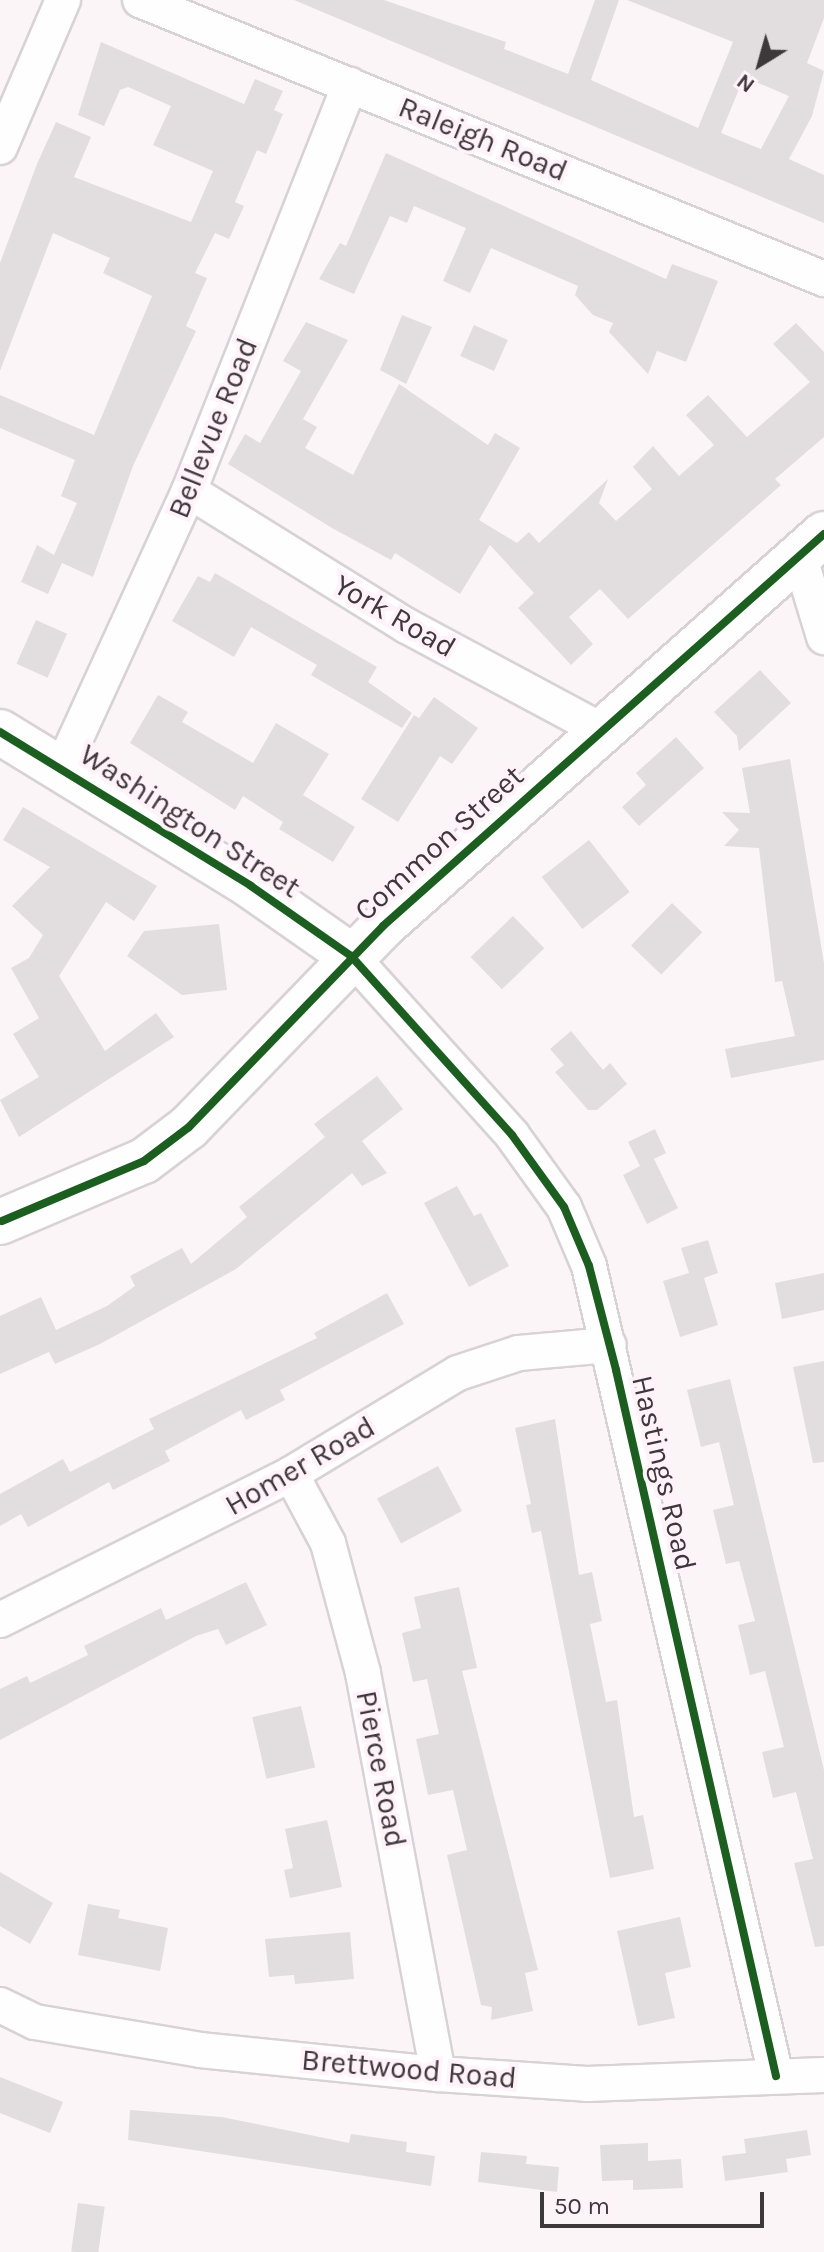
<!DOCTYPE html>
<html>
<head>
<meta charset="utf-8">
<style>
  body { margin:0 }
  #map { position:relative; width:824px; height:2252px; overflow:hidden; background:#fcf5f8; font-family:Karla,sans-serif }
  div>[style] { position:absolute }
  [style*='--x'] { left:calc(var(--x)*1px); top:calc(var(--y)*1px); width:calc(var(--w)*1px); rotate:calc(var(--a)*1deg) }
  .building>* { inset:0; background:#e2dddf; transform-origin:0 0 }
  .roads { filter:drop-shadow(2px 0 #d8d2d5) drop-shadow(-2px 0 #d8d2d5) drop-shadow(0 2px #d8d2d5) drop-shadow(0 -2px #d8d2d5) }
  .street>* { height:34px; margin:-17px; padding:0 17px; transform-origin:17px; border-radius:17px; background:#fffefe }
  .secondary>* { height:44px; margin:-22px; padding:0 22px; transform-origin:22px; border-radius:22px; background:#fffefe }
  .cycleway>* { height:8px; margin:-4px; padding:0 4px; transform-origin:4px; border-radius:4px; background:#1b5e20 }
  span { translate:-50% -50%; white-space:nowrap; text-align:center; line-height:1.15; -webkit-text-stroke:8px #fff2f8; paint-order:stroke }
  .street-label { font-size:30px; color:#3d383a }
  .north { position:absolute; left:720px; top:24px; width:80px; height:80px; -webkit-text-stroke:6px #fff2f8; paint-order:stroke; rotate:217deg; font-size:22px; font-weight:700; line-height:32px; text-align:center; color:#3d383a }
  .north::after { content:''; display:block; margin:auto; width:28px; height:36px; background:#3d383a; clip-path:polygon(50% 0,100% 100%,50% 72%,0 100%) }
  .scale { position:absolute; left:540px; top:2192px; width:224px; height:36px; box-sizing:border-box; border:4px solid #3d383a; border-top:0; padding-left:10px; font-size:24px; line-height:28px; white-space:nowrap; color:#3d383a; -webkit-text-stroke:6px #fff2f8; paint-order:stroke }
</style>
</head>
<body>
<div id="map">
  <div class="building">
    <div style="clip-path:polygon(evenodd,294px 0,384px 0,506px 42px,504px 49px,568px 74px,595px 0,619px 0,591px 80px,698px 128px,733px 42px,627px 0,824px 0,824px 18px,807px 63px,824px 71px,812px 116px,789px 159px,824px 175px,824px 223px,294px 0,744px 77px,789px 96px,761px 149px,721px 133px,744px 77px)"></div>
    <div style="clip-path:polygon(101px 42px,244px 104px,255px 79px,283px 91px,274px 110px,283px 114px,266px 154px,257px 150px,235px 202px,244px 206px,229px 239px,215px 233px,195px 273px,207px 278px,186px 326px,196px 331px,133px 466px,93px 577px,62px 563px,48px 594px,21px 582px,37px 545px,54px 555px,77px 503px,61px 496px,75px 460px,0 428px,0 395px,94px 435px,152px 296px,103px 273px,110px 258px,53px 233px,0 371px,0 263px,37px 164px,56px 122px,91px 137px,74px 177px,191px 222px,213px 171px,153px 145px,171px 106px,128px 87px,120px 90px,104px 126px,78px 115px)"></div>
    <div style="clip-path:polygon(386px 153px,666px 279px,672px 264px,718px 281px,686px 362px,657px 351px,648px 374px,609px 332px,613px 323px,593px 315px,575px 295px,578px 286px,491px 248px,470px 293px,443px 281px,466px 228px,414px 206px,407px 223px,390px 216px,354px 294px,319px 279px,340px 243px,346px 246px)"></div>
    <div style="clip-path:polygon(402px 315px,432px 327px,406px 384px,380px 370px)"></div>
    <div style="clip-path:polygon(306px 322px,348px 340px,303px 419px,317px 427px,305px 448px,353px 475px,399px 384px,488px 445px,495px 433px,520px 448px,479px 520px,517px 543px,529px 532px,539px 543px,608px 479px,599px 503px,616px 521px,652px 489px,633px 467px,653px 446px,679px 476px,714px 445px,686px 415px,708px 395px,747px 437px,810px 382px,773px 344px,796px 323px,824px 352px,824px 437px,775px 479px,781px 485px,628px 619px,600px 589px,569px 617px,593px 644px,571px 665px,518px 608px,534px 593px,490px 545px,460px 594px,395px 553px,391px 560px,332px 528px,228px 464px,245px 434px,260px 443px,301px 371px,283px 361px)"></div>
    <div style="left:474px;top:325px;width:37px;height:34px;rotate:24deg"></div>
    <div style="clip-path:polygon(215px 573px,377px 667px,368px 682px,412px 713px,402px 728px,311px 675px,317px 665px,251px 627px,234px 657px,172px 621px,198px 576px,210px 582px)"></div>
    <div style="left:36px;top:620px;width:34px;height:48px;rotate:24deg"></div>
    <div style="clip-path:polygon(760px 670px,791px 703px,739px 751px,737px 736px,714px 712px)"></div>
    <div style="clip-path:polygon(158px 695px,188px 712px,182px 722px,253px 763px,276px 723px,329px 754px,303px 795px,355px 827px,333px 862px,279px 829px,283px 822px,243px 796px,235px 810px,130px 743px)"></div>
    <div style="clip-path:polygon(434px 697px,478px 728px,452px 764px,440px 756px,398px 822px,361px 799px,414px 715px,419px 718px)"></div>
    <div style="clip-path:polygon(676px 737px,704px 768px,639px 826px,622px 807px,646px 785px,636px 773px)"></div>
    <div style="clip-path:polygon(790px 759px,824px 963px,824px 1060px,731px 1078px,725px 1049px,795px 1036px,782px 981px,775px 982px,759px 848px,724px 846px,739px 830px,722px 812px,750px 813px,742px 768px)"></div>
    <div style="clip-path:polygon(23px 807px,157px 886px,134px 921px,106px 902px,59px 976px,105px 1051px,156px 1013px,174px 1037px,19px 1137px,0 1100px,39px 1077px,13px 1034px,39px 1018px,11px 968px,29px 958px,43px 935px,12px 906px,50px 867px,3px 840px)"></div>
    <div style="left:589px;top:840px;width:66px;height:60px;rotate:52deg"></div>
    <div style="left:672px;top:903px;width:42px;height:59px;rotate:44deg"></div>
    <div style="left:513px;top:916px;width:45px;height:59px;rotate:46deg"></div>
    <div style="clip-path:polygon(219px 924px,227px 990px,182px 995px,127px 956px,144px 931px)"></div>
    <div style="clip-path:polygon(571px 1031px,603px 1070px,610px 1063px,627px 1084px,597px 1110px,588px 1110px,555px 1072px,564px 1065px,550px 1049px)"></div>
    <div style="clip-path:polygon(377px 1076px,403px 1109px,362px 1141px,387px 1173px,362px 1186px,352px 1173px,236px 1269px,100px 1344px,55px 1364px,49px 1352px,0 1374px,0 1316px,41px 1297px,56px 1330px,107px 1306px,135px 1286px,130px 1276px,182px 1248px,191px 1264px,247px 1217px,239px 1207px,325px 1137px,314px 1124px)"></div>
    <div style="clip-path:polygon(655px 1129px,666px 1153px,654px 1159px,678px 1208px,647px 1224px,623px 1175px,640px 1166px,628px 1142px)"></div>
    <div style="clip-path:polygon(457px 1186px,474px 1216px,481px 1213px,509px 1266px,469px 1287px,424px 1203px)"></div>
    <div style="clip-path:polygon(708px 1240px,718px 1273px,704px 1278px,718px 1325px,680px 1337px,663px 1281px,689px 1273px,681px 1248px)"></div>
    <div style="clip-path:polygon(824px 1273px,824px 1310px,782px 1319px,775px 1283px)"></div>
    <div style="clip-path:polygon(387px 1293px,404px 1324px,280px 1390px,285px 1400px,246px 1420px,241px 1410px,165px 1451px,170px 1461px,113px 1490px,109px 1482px,28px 1527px,21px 1514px,0 1526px,0 1494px,63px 1459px,70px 1472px,154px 1429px,149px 1419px,317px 1338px,314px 1333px)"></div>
    <div style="clip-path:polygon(824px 1361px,824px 1462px,813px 1463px,793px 1367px)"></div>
    <div style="clip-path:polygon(730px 1379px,824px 1770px,824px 1946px,815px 1947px,794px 1863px,813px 1859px,796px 1792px,773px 1798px,762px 1752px,784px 1747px,765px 1671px,750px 1675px,738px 1625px,755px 1621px,739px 1561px,726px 1564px,713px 1510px,734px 1505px,719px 1442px,701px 1447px,687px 1390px)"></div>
    <div style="clip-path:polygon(555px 1419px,579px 1575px,592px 1572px,602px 1621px,590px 1624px,606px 1702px,617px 1700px,634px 1817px,643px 1815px,654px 1869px,610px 1878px,541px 1531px,532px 1533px,526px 1505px,531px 1504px,515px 1428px)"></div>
    <div style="left:438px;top:1466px;width:51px;height:69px;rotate:62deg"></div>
    <div style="clip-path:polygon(246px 1582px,267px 1625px,226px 1645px,218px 1629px,196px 1636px,0 1740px,0 1689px,27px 1676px,30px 1683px,88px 1655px,84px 1646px,161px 1608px,166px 1620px)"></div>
    <div style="clip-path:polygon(459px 1587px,477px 1668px,462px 1671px,538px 1970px,525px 1973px,533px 2011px,491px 2020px,492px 2007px,481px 2005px,447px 1855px,467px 1850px,453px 1790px,428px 1795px,416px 1739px,439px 1734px,427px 1679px,413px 1682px,402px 1633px,421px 1628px,414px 1597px)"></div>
    <div style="left:301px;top:1706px;width:63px;height:50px;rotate:77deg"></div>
    <div style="clip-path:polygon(327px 1820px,342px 1887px,290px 1898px,284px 1870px,293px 1868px,285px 1829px)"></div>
    <div style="clip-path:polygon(0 1872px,53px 1903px,30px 1944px,0 1926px)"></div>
    <div style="clip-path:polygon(88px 1904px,120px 1910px,118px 1918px,168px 1928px,160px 1971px,78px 1955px)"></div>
    <div style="clip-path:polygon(680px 1917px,691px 1967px,665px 1973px,675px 2018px,638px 2026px,617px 1931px)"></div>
    <div style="clip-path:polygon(350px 1932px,354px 1979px,295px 1984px,294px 1975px,269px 1977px,265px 1939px)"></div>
    <div style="clip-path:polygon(0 2077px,63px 2102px,50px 2133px,0 2113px)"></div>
    <div style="clip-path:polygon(130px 2110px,222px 2117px,349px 2143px,351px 2134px,407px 2142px,406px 2152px,435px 2156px,431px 2186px,128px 2140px)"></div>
    <div style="clip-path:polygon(807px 2130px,811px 2155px,786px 2159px,788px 2172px,725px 2181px,722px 2156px,746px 2153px,744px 2139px)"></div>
    <div style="clip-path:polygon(648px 2143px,648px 2161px,681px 2159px,683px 2188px,633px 2190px,633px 2180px,602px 2181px,600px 2145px)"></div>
    <div style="clip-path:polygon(481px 2152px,527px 2156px,526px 2164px,559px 2167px,557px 2192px,478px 2182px)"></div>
    <div style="left:78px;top:2203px;width:27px;height:49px;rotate:8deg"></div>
  </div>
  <div class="roads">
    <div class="street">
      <div style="--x:140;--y:0;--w:739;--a:22.19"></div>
      <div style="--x:0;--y:147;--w:160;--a:-66.8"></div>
      <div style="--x:189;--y:491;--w:256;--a:31.8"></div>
      <div style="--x:407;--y:626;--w:225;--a:28.2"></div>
      <div style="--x:799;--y:555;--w:86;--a:73"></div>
      <div style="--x:63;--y:766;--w:302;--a:-65.4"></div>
      <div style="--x:189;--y:491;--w:437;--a:-68.4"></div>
      <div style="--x:351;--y:956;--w:241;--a:48"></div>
      <div style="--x:512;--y:1135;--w:89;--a:54.2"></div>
      <div style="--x:564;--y:1207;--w:64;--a:67"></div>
      <div style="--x:589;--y:1266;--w:831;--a:77"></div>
      <div style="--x:291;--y:1474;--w:78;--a:61.8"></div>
      <div style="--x:328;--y:1543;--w:135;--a:74.9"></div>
      <div style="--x:363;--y:1673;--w:408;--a:79.4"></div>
      <div style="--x:0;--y:1620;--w:326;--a:-26.6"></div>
      <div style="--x:291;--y:1474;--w:195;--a:-31.2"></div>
      <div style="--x:458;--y:1373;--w:64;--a:-18.2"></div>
      <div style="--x:519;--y:1353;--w:90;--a:-5.1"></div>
      <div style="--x:0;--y:2005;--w:39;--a:26"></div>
      <div style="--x:35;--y:2022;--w:167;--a:9.6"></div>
      <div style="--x:200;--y:2050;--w:239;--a:5.8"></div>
      <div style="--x:438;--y:2074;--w:149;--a:3.8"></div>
      <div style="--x:587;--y:2084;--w:237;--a:-2.2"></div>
    </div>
    <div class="secondary">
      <div style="--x:0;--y:732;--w:294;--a:31.5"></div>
      <div style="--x:251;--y:886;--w:122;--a:35"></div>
      <div style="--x:0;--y:1222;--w:156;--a:-23"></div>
      <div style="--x:144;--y:1161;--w:56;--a:-37.1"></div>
      <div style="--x:189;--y:1127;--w:279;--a:-46"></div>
      <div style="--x:383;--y:926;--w:590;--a:-41.63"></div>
    </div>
  </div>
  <div class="cycleway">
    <div style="--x:0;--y:732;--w:294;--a:31.5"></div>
    <div style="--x:251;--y:886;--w:122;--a:35"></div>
    <div style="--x:351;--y:956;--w:241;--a:48"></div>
    <div style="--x:512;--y:1135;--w:89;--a:54.2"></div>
    <div style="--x:564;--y:1207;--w:64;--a:67"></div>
    <div style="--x:589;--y:1266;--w:107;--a:75.4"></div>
    <div style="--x:616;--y:1370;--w:724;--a:77.23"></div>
    <div style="--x:2;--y:1221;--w:154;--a:-22.9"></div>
    <div style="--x:144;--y:1161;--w:56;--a:-37.1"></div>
    <div style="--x:189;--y:1127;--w:279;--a:-46"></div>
    <div style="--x:383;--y:926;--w:590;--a:-41.63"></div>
  </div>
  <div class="street-label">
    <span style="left:483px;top:139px;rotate:22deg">Raleigh Road</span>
    <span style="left:213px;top:428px;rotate:-68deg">Bellevue Road</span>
    <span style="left:395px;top:616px;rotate:30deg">York Road</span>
    <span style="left:190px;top:821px;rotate:33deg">Washington Street</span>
    <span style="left:439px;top:843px;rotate:-42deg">Common Street</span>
    <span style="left:300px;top:1466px;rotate:-30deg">Homer Road</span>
    <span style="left:664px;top:1473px;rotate:77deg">Hastings Road</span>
    <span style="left:381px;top:1769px;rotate:79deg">Pierce Road</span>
    <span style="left:409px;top:2069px;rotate:5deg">Brettwood Road</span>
  </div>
  <div class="north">N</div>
  <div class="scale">50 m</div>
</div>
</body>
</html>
